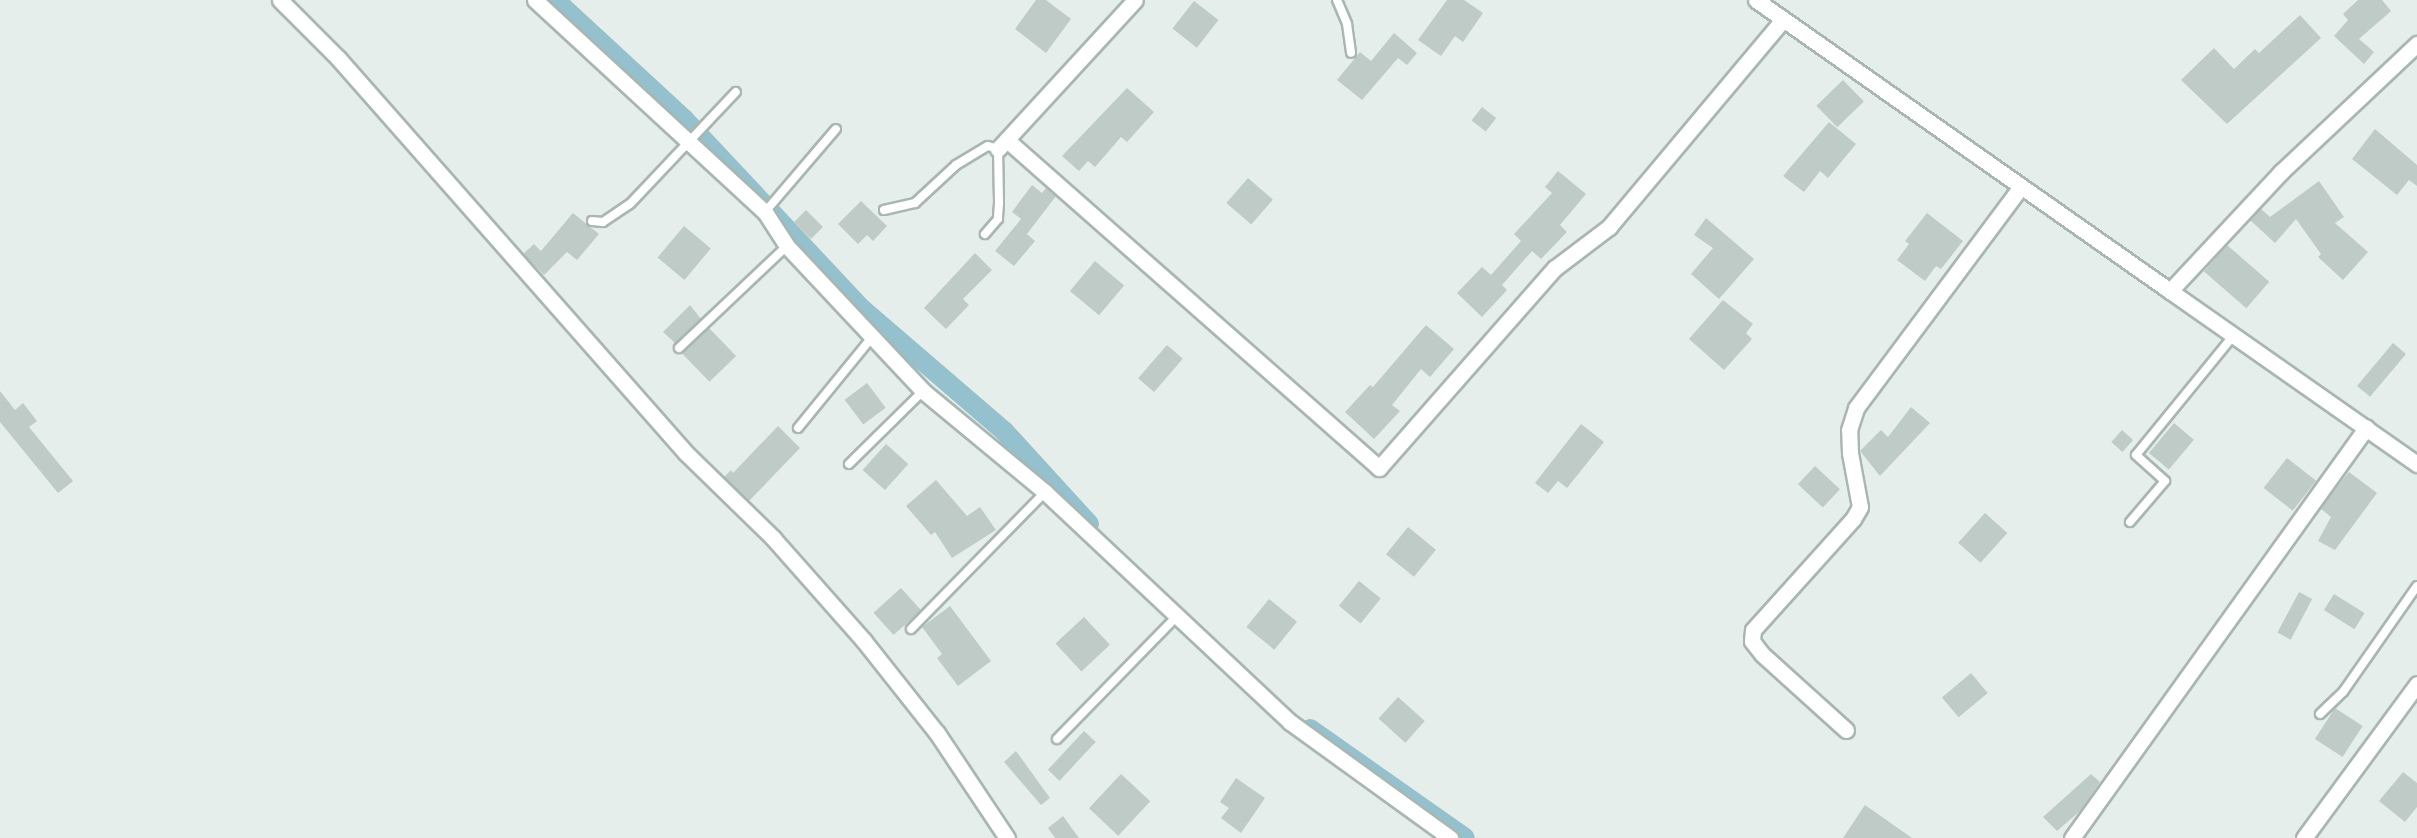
<!DOCTYPE html>
<html>
<head>
<meta charset="utf-8">
<style>
  body { margin:0 }
  #map { position:relative; width:2417px; height:838px; overflow:hidden; background:#e6eeeb; font-family:"Alegreya Sans",sans-serif }
  div>[style] { position:absolute }
  [style*='--x'] { left:calc(var(--x)*1px); top:calc(var(--y)*1px); width:calc(var(--w)*1px); rotate:calc(var(--a)*1deg) }
  .canal>* { height:20px; margin:-10px; padding:0 10px; transform-origin:10px; border-radius:10px; background:#94c1cd }
  .building>* { inset:0; background:#bfcbc7; transform-origin:0 0 }
  .roads { filter:drop-shadow(2px 0 #a9b6b2) drop-shadow(-2px 0 #a9b6b2) drop-shadow(0 2px #a9b6b2) drop-shadow(0 -2px #a9b6b2) }
  .service>* { height:8px; margin:-4px; padding:0 4px; transform-origin:4px; border-radius:4px; background:#fff }
  .minor>* { height:15px; margin:-7.5px; padding:0 7.5px; transform-origin:7.5px; border-radius:7.5px; background:#fff }
  span { translate:-50% -50%; white-space:nowrap; text-align:center; line-height:1.15; -webkit-text-stroke:4.5px #f7faf9; paint-order:stroke }
</style>
</head>
<body>
<div id="map">
  <div class="canal">
    <div style="--x:555;--y:0;--w:176;--a:42.7"></div>
    <div style="--x:684;--y:119;--w:259;--a:46.9"></div>
    <div style="--x:861;--y:308;--w:189;--a:40.7"></div>
    <div style="--x:1004;--y:431;--w:126;--a:47.6"></div>
    <div style="--x:1310;--y:729;--w:189;--a:35.1"></div>
  </div>
  <div class="building">
    <div style="clip-path:polygon(1036px 0,1046px 0,1071px 19px,1046px 53px,1015px 29px)"></div>
    <div style="clip-path:polygon(1447px 0,1464px 0,1483px 13px,1463px 42px,1455px 36px,1441px 56px,1418px 40px)"></div>
    <div style="clip-path:polygon(2358px 0,2382px 0,2391px 11px,2359px 39px,2374px 52px,2364px 64px,2334px 36px,2348px 20px,2343px 14px)"></div>
    <div style="left:1194px;top:1px;width:31px;height:35px;rotate:38deg"></div>
    <div style="clip-path:polygon(2300px 15px,2321px 38px,2227px 124px,2181px 80px,2214px 48px,2234px 69px,2255px 49px,2259px 53px)"></div>
    <div style="clip-path:polygon(1394px 33px,1417px 53px,1407px 65px,1398px 58px,1362px 100px,1337px 80px,1360px 52px,1371px 61px)"></div>
    <div style="left:1843px;top:80px;width:30px;height:37px;rotate:46deg"></div>
    <div style="clip-path:polygon(1127px 88px,1154px 112px,1127px 142px,1121px 137px,1095px 167px,1088px 161px,1079px 171px,1062px 156px)"></div>
    <div style="left:1482px;top:107px;width:18px;height:17px;rotate:38deg"></div>
    <div style="clip-path:polygon(1829px 122px,1856px 144px,1828px 178px,1820px 171px,1804px 192px,1783px 176px)"></div>
    <div style="clip-path:polygon(2375px 129px,2417px 165px,2417px 186px,2409px 180px,2397px 195px,2352px 159px)"></div>
    <div style="clip-path:polygon(1558px 171px,1586px 194px,1560px 225px,1567px 232px,1541px 259px,1532px 251px,1502px 285px,1507px 290px,1482px 317px,1457px 293px,1482px 267px,1491px 275px,1521px 241px,1514px 234px,1552px 193px,1545px 187px)"></div>
    <div style="left:1248px;top:178px;width:33px;height:33px;rotate:41deg"></div>
    <div style="clip-path:polygon(2319px 181px,2344px 217px,2335px 223px,2368px 252px,2343px 280px,2318px 257px,2321px 254px,2296px 219px,2275px 243px,2250px 220px,2260px 208px,2270px 217px)"></div>
    <div style="clip-path:polygon(1032px 185px,1042px 193px,1046px 188px,1056px 196px,1027px 234px,1035px 241px,1014px 266px,995px 251px,1021px 219px,1012px 212px)"></div>
    <div style="clip-path:polygon(861px 201px,887px 226px,873px 241px,867px 235px,858px 244px,838px 224px)"></div>
    <div style="left:806px;top:210px;width:24px;height:17px;rotate:45deg"></div>
    <div style="clip-path:polygon(573px 213px,599px 234px,577px 260px,567px 252px,544px 275px,523px 254px,534px 244px,541px 251px)"></div>
    <div style="clip-path:polygon(1927px 213px,1963px 241px,1941px 269px,1936px 266px,1925px 281px,1897px 260px,1909px 244px,1905px 241px)"></div>
    <div style="clip-path:polygon(1706px 218px,1754px 259px,1719px 299px,1691px 274px,1713px 248px,1694px 235px)"></div>
    <div style="left:684px;top:226px;width:35px;height:41px;rotate:40deg"></div>
    <div style="left:2227px;top:245px;width:56px;height:35px;rotate:41deg"></div>
    <div style="clip-path:polygon(975px 253px,992px 270px,963px 299px,969px 305px,946px 329px,924px 308px)"></div>
    <div style="left:1095px;top:261px;width:38px;height:39px;rotate:40deg"></div>
    <div style="clip-path:polygon(1723px 300px,1753px 324px,1746px 333px,1752px 339px,1724px 370px,1689px 339px)"></div>
    <div style="clip-path:polygon(690px 305px,701px 319px,675px 343px,663px 332px)"></div>
    <div style="clip-path:polygon(1426px 325px,1454px 349px,1430px 377px,1421px 369px,1392px 405px,1400px 411px,1374px 439px,1345px 412px,1370px 385px,1373px 387px)"></div>
    <div style="left:709px;top:328px;width:39px;height:37px;rotate:46deg"></div>
    <div style="left:2393px;top:343px;width:17px;height:56px;rotate:40deg"></div>
    <div style="left:1167px;top:345px;width:21px;height:44px;rotate:41deg"></div>
    <div style="left:867px;top:383px;width:31px;height:28px;rotate:53deg"></div>
    <div style="clip-path:polygon(0 391px,15px 410px,23px 403px,37px 421px,29px 427px,73px 481px,58px 493px,0 422px)"></div>
    <div style="clip-path:polygon(1911px 407px,1930px 423px,1880px 476px,1860px 451px,1881px 430px,1888px 437px)"></div>
    <div style="left:2174px;top:423px;width:26px;height:39px;rotate:40deg"></div>
    <div style="clip-path:polygon(1581px 424px,1604px 442px,1567px 488px,1558px 481px,1548px 493px,1535px 483px)"></div>
    <div style="clip-path:polygon(778px 426px,800px 448px,749px 501px,724px 477px,731px 470px,733px 473px)"></div>
    <div style="left:2122px;top:430px;width:15px;height:16px;rotate:42deg"></div>
    <div style="left:886px;top:444px;width:30px;height:35px;rotate:42deg"></div>
    <div style="left:2287px;top:458px;width:37px;height:38px;rotate:38deg"></div>
    <div style="left:1815px;top:466px;width:34px;height:25px;rotate:43deg"></div>
    <div style="clip-path:polygon(2349px 472px,2377px 493px,2335px 550px,2318px 541px,2331px 517px,2320px 508px)"></div>
    <div style="clip-path:polygon(936px 480px,967px 516px,980px 507px,996px 530px,952px 558px,935px 532px,931px 535px,906px 506px)"></div>
    <div style="left:1985px;top:513px;width:30px;height:40px;rotate:42deg"></div>
    <div style="left:1408px;top:527px;width:36px;height:35px;rotate:39deg"></div>
    <div style="left:1359px;top:581px;width:28px;height:32px;rotate:39deg"></div>
    <div style="left:901px;top:588px;width:30px;height:37px;rotate:48deg"></div>
    <div style="left:2299px;top:592px;width:15px;height:46px;rotate:28deg"></div>
    <div style="left:2334px;top:594px;width:36px;height:19px;rotate:32deg"></div>
    <div style="left:1269px;top:599px;width:36px;height:36px;rotate:39deg"></div>
    <div style="clip-path:polygon(950px 606px,991px 661px,958px 686px,937px 658px,942px 654px,922px 627px)"></div>
    <div style="left:1084px;top:617px;width:38px;height:39px;rotate:47deg"></div>
    <div style="left:1971px;top:673px;width:26px;height:38px;rotate:50deg"></div>
    <div style="left:1398px;top:697px;width:36px;height:29px;rotate:42deg"></div>
    <div style="left:2335px;top:708px;width:33px;height:37px;rotate:33deg"></div>
    <div style="left:1084px;top:731px;width:16px;height:53px;rotate:43deg"></div>
    <div style="clip-path:polygon(1016px 751px,1050px 798px,1041px 805px,1004px 762px)"></div>
    <div style="clip-path:polygon(2403px 772px,2417px 783px,2417px 807px,2405px 822px,2379px 801px)"></div>
    <div style="left:1121px;top:774px;width:40px;height:47px;rotate:43deg"></div>
    <div style="clip-path:polygon(2091px 774px,2100px 782px,2080px 811px,2057px 831px,2043px 817px)"></div>
    <div style="clip-path:polygon(1236px 778px,1265px 798px,1241px 833px,1221px 818px,1229px 808px,1220px 802px)"></div>
    <div style="clip-path:polygon(1865px 805px,1912px 838px,1843px 838px)"></div>
    <div style="clip-path:polygon(1063px 816px,1079px 838px,1055px 838px,1048px 828px)"></div>
  </div>
  <div class="roads">
    <div class="service">
      <div style="--x:1337;--y:0;--w:26;--a:67"></div>
      <div style="--x:1347;--y:24;--w:29;--a:82"></div>
      <div style="--x:884;--y:210;--w:32;--a:-13"></div>
      <div style="--x:915;--y:203;--w:56;--a:-42.8"></div>
      <div style="--x:956;--y:165;--w:37;--a:-31"></div>
      <div style="--x:988;--y:146;--w:10;--a:17"></div>
      <div style="--x:998;--y:149;--w:54;--a:88.9"></div>
      <div style="--x:999;--y:203;--w:16;--a:94"></div>
      <div style="--x:998;--y:219;--w:20;--a:131"></div>
      <div style="--x:765;--y:212;--w:109;--a:-49.5"></div>
      <div style="--x:592;--y:221;--w:11;--a:5"></div>
      <div style="--x:603;--y:222;--w:32;--a:-34"></div>
      <div style="--x:630;--y:204;--w:154;--a:-46.6"></div>
      <div style="--x:679;--y:348;--w:149;--a:-43.4"></div>
      <div style="--x:798;--y:428;--w:119;--a:-50.8"></div>
      <div style="--x:849;--y:464;--w:104;--a:-44.6"></div>
      <div style="--x:2130;--y:522;--w:54;--a:-49.5"></div>
      <div style="--x:2165;--y:481;--w:39;--a:-138"></div>
      <div style="--x:2136;--y:455;--w:154;--a:-50.8"></div>
      <div style="--x:911;--y:629;--w:192;--a:-45.6"></div>
      <div style="--x:2320;--y:714;--w:32;--a:-44"></div>
      <div style="--x:2343;--y:692;--w:129;--a:-55.1"></div>
      <div style="--x:1057;--y:739;--w:169;--a:-45.7"></div>
    </div>
    <div class="minor">
      <div style="--x:280;--y:0;--w:82;--a:45"></div>
      <div style="--x:338;--y:58;--w:526;--a:48.62"></div>
      <div style="--x:686;--y:453;--w:122;--a:44.3"></div>
      <div style="--x:773;--y:538;--w:137;--a:48.5"></div>
      <div style="--x:864;--y:641;--w:117;--a:51.6"></div>
      <div style="--x:937;--y:733;--w:126;--a:56.3"></div>
      <div style="--x:535;--y:0;--w:313;--a:42.7"></div>
      <div style="--x:765;--y:212;--w:40;--a:57.1"></div>
      <div style="--x:787;--y:246;--w:199;--a:46.8"></div>
      <div style="--x:923;--y:391;--w:158;--a:39.6"></div>
      <div style="--x:1045;--y:492;--w:336;--a:43.2"></div>
      <div style="--x:1290;--y:722;--w:198;--a:35.9"></div>
      <div style="--x:1756;--y:0;--w:506;--a:35.1"></div>
      <div style="--x:2170;--y:291;--w:163;--a:-47"></div>
      <div style="--x:2281;--y:172;--w:187;--a:-43.3"></div>
      <div style="--x:1007;--y:140;--w:496;--a:41.4"></div>
      <div style="--x:1379;--y:468;--w:266;--a:-48.7"></div>
      <div style="--x:1555;--y:268;--w:68;--a:-37.2"></div>
      <div style="--x:1609;--y:227;--w:270;--a:-50"></div>
      <div style="--x:998;--y:149;--w:202;--a:-47.4"></div>
      <div style="--x:2170;--y:291;--w:302;--a:35"></div>
      <div style="--x:1846;--y:730;--w:113;--a:-137.9"></div>
      <div style="--x:1762;--y:654;--w:16;--a:-128"></div>
      <div style="--x:1752;--y:641;--w:11;--a:-85"></div>
      <div style="--x:1753;--y:630;--w:149;--a:-48"></div>
      <div style="--x:1853;--y:519;--w:14;--a:-60"></div>
      <div style="--x:1860;--y:507;--w:55;--a:-100.5"></div>
      <div style="--x:1850;--y:453;--w:23;--a:-92"></div>
      <div style="--x:1849;--y:430;--w:23;--a:-72"></div>
      <div style="--x:1856;--y:408;--w:274;--a:-53.3"></div>
      <div style="--x:2072;--y:838;--w:505;--a:-54.36"></div>
      <div style="--x:2304;--y:838;--w:191;--a:-53.7"></div>
    </div>
  </div>
</div>
</body>
</html>
